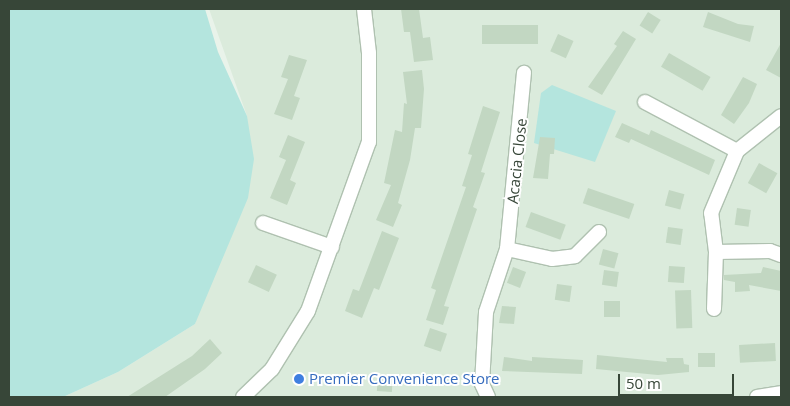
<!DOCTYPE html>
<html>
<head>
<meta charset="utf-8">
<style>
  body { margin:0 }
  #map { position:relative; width:790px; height:406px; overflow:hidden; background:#e9f3ea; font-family:"Open Sans",sans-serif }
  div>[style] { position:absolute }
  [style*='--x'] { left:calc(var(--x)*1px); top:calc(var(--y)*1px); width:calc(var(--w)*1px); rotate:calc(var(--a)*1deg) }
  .residential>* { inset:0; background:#dbebdc }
  .green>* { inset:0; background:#b4e5de }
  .building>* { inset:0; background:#c2d7c2; transform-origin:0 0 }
  .roads { filter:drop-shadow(1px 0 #afc1b0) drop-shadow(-1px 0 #afc1b0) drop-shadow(0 1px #afc1b0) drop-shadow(0 -1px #afc1b0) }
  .minor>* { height:14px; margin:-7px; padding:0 7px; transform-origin:7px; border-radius:7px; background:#fff }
  .dots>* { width:14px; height:14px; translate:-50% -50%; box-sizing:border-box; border:2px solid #fff; border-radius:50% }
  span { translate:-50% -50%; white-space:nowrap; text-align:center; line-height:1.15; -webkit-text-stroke:4px #fff; paint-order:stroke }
  .street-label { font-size:15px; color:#374638 }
  .shop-label { font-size:15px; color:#366cbe }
  .left { translate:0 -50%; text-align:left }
  .frame { position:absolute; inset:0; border:10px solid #374638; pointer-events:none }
  .scale { position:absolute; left:618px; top:374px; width:116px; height:22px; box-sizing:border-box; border:2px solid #374638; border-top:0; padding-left:6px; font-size:15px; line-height:18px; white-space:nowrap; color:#374638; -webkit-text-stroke:4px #fff; paint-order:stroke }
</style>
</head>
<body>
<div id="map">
  <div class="residential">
    <div style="clip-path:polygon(209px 9px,781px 9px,781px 397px,63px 397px,118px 372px,195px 324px,247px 116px)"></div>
  </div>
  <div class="green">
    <div style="clip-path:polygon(9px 9px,205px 9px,218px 52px,247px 116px,254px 159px,248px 198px,195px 324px,118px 372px,63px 397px,9px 397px)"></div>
    <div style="clip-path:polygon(552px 85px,616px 111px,595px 162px,534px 143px,541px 93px)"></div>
  </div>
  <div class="building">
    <div style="clip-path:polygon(401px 9px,419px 9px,423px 38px,430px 37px,433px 60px,414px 62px,410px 32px,404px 32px)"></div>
    <div style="left:648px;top:12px;width:15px;height:16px;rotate:32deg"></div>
    <div style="clip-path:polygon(708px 12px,738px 24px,754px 26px,750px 42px,703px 27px)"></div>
    <div style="left:538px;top:25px;width:19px;height:56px;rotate:90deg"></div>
    <div style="clip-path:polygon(623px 31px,636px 39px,602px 95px,588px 87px,617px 46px,614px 44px)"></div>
    <div style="left:558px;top:34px;width:17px;height:19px;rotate:24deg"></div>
    <div style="clip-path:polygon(781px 43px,781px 78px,766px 70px)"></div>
    <div style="left:669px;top:53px;width:48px;height:16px;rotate:30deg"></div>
    <div style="clip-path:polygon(289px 55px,307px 60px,294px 96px,300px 98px,292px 120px,274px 114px,288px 79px,281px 77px)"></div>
    <div style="clip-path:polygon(422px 70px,424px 89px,421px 128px,415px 128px,410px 160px,398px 203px,402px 205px,393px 227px,376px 220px,391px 185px,384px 183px,395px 130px,402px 132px,404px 103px,407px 104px,403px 72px)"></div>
    <div style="clip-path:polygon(743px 77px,757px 84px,749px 103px,734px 124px,721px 115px)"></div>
    <div style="clip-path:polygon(483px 106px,500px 112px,481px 172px,485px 173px,473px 207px,477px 209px,444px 306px,449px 307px,443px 325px,426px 320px,436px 290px,431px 288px,466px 187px,462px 186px,472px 155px,468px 154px)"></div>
    <div style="clip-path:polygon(622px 123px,649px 135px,651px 130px,715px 160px,709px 175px,631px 139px,629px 143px,615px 137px)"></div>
    <div style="clip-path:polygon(288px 135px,305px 142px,290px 180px,296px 183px,287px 205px,270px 198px,286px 160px,279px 157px)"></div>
    <div style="clip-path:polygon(540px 137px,555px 138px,554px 154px,550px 154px,548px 179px,533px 178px)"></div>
    <div style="left:759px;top:163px;width:21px;height:23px;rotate:29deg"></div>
    <div style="left:588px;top:188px;width:49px;height:16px;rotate:19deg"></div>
    <div style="left:669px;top:190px;width:16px;height:16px;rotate:15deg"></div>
    <div style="left:737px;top:208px;width:14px;height:17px;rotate:8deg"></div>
    <div style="left:531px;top:212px;width:37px;height:16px;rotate:20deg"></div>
    <div style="left:668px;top:227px;width:15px;height:16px;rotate:8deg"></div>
    <div style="clip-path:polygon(382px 231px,399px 238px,379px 290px,374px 288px,362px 318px,345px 311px,353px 289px,359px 291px)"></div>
    <div style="left:603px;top:249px;width:16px;height:16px;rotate:15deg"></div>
    <div style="left:256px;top:265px;width:23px;height:19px;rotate:25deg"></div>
    <div style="left:669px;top:266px;width:16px;height:16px;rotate:4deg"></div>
    <div style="left:513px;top:267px;width:14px;height:17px;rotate:21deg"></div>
    <div style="clip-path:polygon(763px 267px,781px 271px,781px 291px,749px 285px,750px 291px,735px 292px,735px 282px,724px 280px,724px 275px,761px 273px)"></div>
    <div style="left:604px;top:270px;width:15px;height:15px;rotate:8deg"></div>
    <div style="left:557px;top:284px;width:15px;height:16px;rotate:8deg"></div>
    <div style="left:691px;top:290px;width:38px;height:16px;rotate:88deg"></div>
    <div style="left:604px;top:301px;width:16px;height:16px"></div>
    <div style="clip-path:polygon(502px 306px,516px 307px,514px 324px,499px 323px)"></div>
    <div style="left:430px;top:328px;width:18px;height:19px;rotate:19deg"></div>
    <div style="clip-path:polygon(210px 339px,222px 353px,205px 369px,165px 397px,127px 397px,192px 356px)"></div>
    <div style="left:775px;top:343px;width:18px;height:36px;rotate:87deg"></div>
    <div style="left:715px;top:353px;width:14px;height:17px;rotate:90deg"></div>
    <div style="clip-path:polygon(597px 355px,667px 362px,666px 358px,683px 358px,684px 364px,689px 365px,689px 372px,658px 375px,596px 369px)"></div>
    <div style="clip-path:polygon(504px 357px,532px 361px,532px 357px,583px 360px,582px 374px,502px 371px)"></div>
    <div style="left:378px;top:375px;width:15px;height:16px;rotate:4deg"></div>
  </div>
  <div class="roads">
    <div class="minor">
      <div style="--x:645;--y:102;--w:104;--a:28"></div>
      <div style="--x:263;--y:223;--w:73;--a:19.2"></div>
      <div style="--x:507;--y:249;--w:46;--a:12.5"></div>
      <div style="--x:552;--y:259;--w:23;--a:-7"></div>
      <div style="--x:575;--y:256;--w:34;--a:-45"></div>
      <div style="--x:716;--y:252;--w:54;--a:-1.1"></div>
      <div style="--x:770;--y:251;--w:12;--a:20"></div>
      <div style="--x:714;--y:309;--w:57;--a:-88"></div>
      <div style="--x:716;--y:252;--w:39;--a:-97"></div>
      <div style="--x:711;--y:213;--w:67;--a:-67.2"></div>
      <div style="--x:737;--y:151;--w:56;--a:-38.5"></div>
      <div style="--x:243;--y:397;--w:40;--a:-44"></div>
      <div style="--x:272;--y:369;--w:68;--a:-58.2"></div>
      <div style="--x:308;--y:311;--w:180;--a:-70.2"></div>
      <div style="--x:369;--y:142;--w:89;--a:-90"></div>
      <div style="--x:369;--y:53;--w:44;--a:-96.5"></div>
      <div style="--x:488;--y:397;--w:14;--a:-115"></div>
      <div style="--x:482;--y:384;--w:72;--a:-86.8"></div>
      <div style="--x:486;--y:312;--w:66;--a:-71.6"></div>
      <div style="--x:507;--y:249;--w:177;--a:-84.5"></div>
      <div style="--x:757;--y:397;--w:24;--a:-9"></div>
    </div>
  </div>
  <div class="dots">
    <div style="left:299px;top:379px;background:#3f7fe0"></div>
  </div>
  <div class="street-label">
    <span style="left:517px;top:161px;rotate:-84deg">Acacia Close</span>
  </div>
  <div class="shop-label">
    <span class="left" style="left:309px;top:379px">Premier Convenience Store</span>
  </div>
  <div class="frame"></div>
  <div class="scale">50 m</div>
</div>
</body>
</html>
